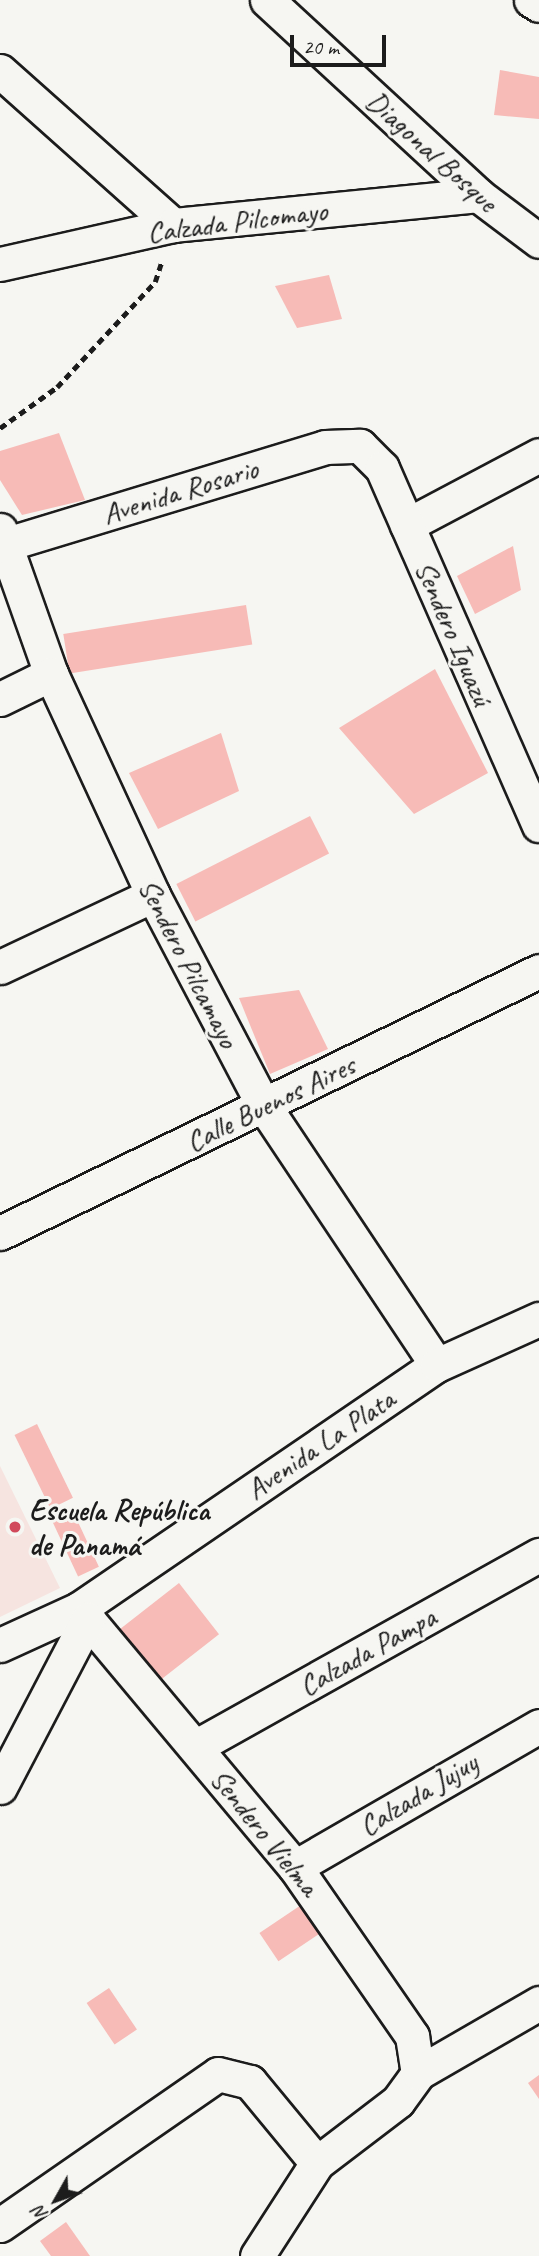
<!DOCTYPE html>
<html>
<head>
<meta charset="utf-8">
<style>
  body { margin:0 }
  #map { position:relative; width:539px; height:2256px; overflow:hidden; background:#f6f6f2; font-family:Caveat,sans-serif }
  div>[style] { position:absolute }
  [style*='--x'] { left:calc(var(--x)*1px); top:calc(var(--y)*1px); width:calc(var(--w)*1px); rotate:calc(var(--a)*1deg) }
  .built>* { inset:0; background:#f6e4e0 }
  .building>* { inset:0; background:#f7bbb7; transform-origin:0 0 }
  .path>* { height:4.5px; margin-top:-2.25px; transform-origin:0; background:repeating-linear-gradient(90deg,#1c1c1c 0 7px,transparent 0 12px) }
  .roads { filter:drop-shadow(2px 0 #1c1c1c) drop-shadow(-2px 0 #1c1c1c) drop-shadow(0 2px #1c1c1c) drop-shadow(0 -2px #1c1c1c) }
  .minor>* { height:33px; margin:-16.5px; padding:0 16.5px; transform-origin:16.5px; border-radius:16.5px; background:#f6f6f2 }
  .dots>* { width:19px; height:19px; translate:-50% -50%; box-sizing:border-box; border:4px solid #f6f6f2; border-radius:50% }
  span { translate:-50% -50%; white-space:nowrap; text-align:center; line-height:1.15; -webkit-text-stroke:6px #f6f6f2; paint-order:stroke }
  .street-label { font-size:30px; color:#1c1c1c }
  .poi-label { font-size:30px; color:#1c1c1c; font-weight:700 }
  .left { translate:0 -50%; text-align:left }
  .north { position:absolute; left:21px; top:2165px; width:70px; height:70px; -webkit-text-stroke:5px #f6f6f2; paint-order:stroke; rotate:230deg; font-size:19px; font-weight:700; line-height:28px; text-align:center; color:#1c1c1c }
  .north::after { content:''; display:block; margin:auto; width:24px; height:32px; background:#1c1c1c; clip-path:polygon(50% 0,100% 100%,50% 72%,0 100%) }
  .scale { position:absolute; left:290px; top:35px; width:96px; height:32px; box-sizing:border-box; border:4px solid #1c1c1c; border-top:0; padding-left:9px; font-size:21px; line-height:24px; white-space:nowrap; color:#1c1c1c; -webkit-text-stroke:5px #f6f6f2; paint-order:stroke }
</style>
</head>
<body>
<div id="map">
  <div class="built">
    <div style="clip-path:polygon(0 1466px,60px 1588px,0 1617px)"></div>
  </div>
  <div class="building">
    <div style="clip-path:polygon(500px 70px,539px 77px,539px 119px,494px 115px)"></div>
    <div style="clip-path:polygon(329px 275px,342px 319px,297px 328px,275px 286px)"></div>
    <div style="clip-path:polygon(59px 433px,85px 500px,22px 515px,0 480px,0 451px)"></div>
    <div style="clip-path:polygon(513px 546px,521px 590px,475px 614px,457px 576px)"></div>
    <div style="left:246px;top:605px;width:40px;height:185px;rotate:81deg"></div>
    <div style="clip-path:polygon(435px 669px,488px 773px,414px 814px,339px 728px)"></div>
    <div style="clip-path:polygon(221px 733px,239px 791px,158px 829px,129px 773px)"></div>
    <div style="left:310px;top:816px;width:42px;height:150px;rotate:63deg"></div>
    <div style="clip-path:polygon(299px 990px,328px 1049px,270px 1074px,239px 998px)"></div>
    <div style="left:37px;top:1424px;width:82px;height:25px;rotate:64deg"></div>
    <div style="left:71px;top:1507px;width:66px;height:23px;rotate:65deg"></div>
    <div style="left:179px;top:1583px;width:65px;height:80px;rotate:52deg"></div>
    <div style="left:310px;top:1899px;width:34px;height:61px;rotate:56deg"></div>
    <div style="left:109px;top:1988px;width:50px;height:27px;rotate:56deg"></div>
    <div style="clip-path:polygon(539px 2075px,539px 2099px,528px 2083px)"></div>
    <div style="clip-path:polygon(66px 2222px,90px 2256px,51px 2256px,40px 2241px)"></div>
  </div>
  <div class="path">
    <div style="--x:0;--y:428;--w:70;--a:-35.7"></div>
    <div style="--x:57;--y:387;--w:144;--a:-47"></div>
    <div style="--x:155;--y:282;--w:23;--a:-72"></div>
  </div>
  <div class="roads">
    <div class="minor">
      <div style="--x:267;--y:0;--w:287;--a:42.7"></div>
      <div style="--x:478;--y:195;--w:76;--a:37"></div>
      <div style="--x:531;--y:0;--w:9;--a:32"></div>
      <div style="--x:0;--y:71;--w:232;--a:41.7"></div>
      <div style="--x:0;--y:264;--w:177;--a:-12.7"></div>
      <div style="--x:173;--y:225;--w:306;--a:-5.6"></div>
      <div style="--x:407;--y:525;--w:149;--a:-27.9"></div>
      <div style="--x:0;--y:530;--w:153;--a:70.5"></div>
      <div style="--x:51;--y:674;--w:243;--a:65.2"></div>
      <div style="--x:153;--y:895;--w:238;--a:62.3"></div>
      <div style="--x:264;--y:1106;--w:311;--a:56.3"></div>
      <div style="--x:0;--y:546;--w:340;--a:-16.9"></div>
      <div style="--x:325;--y:447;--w:35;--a:-2"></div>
      <div style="--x:360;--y:446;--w:31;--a:45"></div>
      <div style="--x:382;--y:468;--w:390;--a:66.3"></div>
      <div style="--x:0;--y:699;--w:57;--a:-26.1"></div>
      <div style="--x:0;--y:967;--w:169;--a:-25.2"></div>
      <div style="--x:0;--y:1233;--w:599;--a:-25.92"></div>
      <div style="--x:79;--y:1609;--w:336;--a:50.1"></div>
      <div style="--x:295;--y:1867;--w:206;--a:55.3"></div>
      <div style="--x:412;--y:2036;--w:37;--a:81"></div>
      <div style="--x:0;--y:1645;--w:87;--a:-24.5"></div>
      <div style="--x:79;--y:1609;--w:433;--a:-34.3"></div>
      <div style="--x:437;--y:1365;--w:112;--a:-24.3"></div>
      <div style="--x:195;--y:1747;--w:394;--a:-29.2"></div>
      <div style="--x:0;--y:1787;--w:190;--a:-62.4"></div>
      <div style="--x:295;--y:1867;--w:282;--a:-30"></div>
      <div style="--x:0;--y:2225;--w:265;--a:-34.7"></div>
      <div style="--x:218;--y:2074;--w:33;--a:14"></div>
      <div style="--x:250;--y:2082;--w:105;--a:50.4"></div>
      <div style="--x:257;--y:2256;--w:111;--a:-57.2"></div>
      <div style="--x:317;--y:2163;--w:102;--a:-37.4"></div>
      <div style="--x:398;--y:2101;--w:34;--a:-54"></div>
      <div style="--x:418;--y:2073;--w:140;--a:-30"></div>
    </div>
  </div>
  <div class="dots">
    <div style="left:15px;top:1527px;background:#d1495b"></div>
  </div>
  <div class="street-label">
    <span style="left:432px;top:151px;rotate:42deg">Diagonal Bosque</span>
    <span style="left:237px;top:221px;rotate:-7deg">Calzada Pilcomayo</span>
    <span style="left:180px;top:491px;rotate:-17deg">Avenida Rosario</span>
    <span style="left:454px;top:633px;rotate:67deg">Sendero Iguazú</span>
    <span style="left:189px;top:963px;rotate:63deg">Sendero Pilcamayo</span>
    <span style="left:270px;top:1103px;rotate:-26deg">Calle Buenos Aires</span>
    <span style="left:320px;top:1444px;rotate:-34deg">Avenida La Plata</span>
    <span style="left:367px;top:1651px;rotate:-29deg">Calzada Pampa</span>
    <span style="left:418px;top:1794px;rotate:-31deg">Calzada Jujuy</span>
    <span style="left:265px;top:1832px;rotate:51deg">Sendero Vielma</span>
  </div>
  <div class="poi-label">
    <span class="left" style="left:29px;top:1527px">Escuela República<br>de Panamá</span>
  </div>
  <div class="north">N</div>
  <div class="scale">20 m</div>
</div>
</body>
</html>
